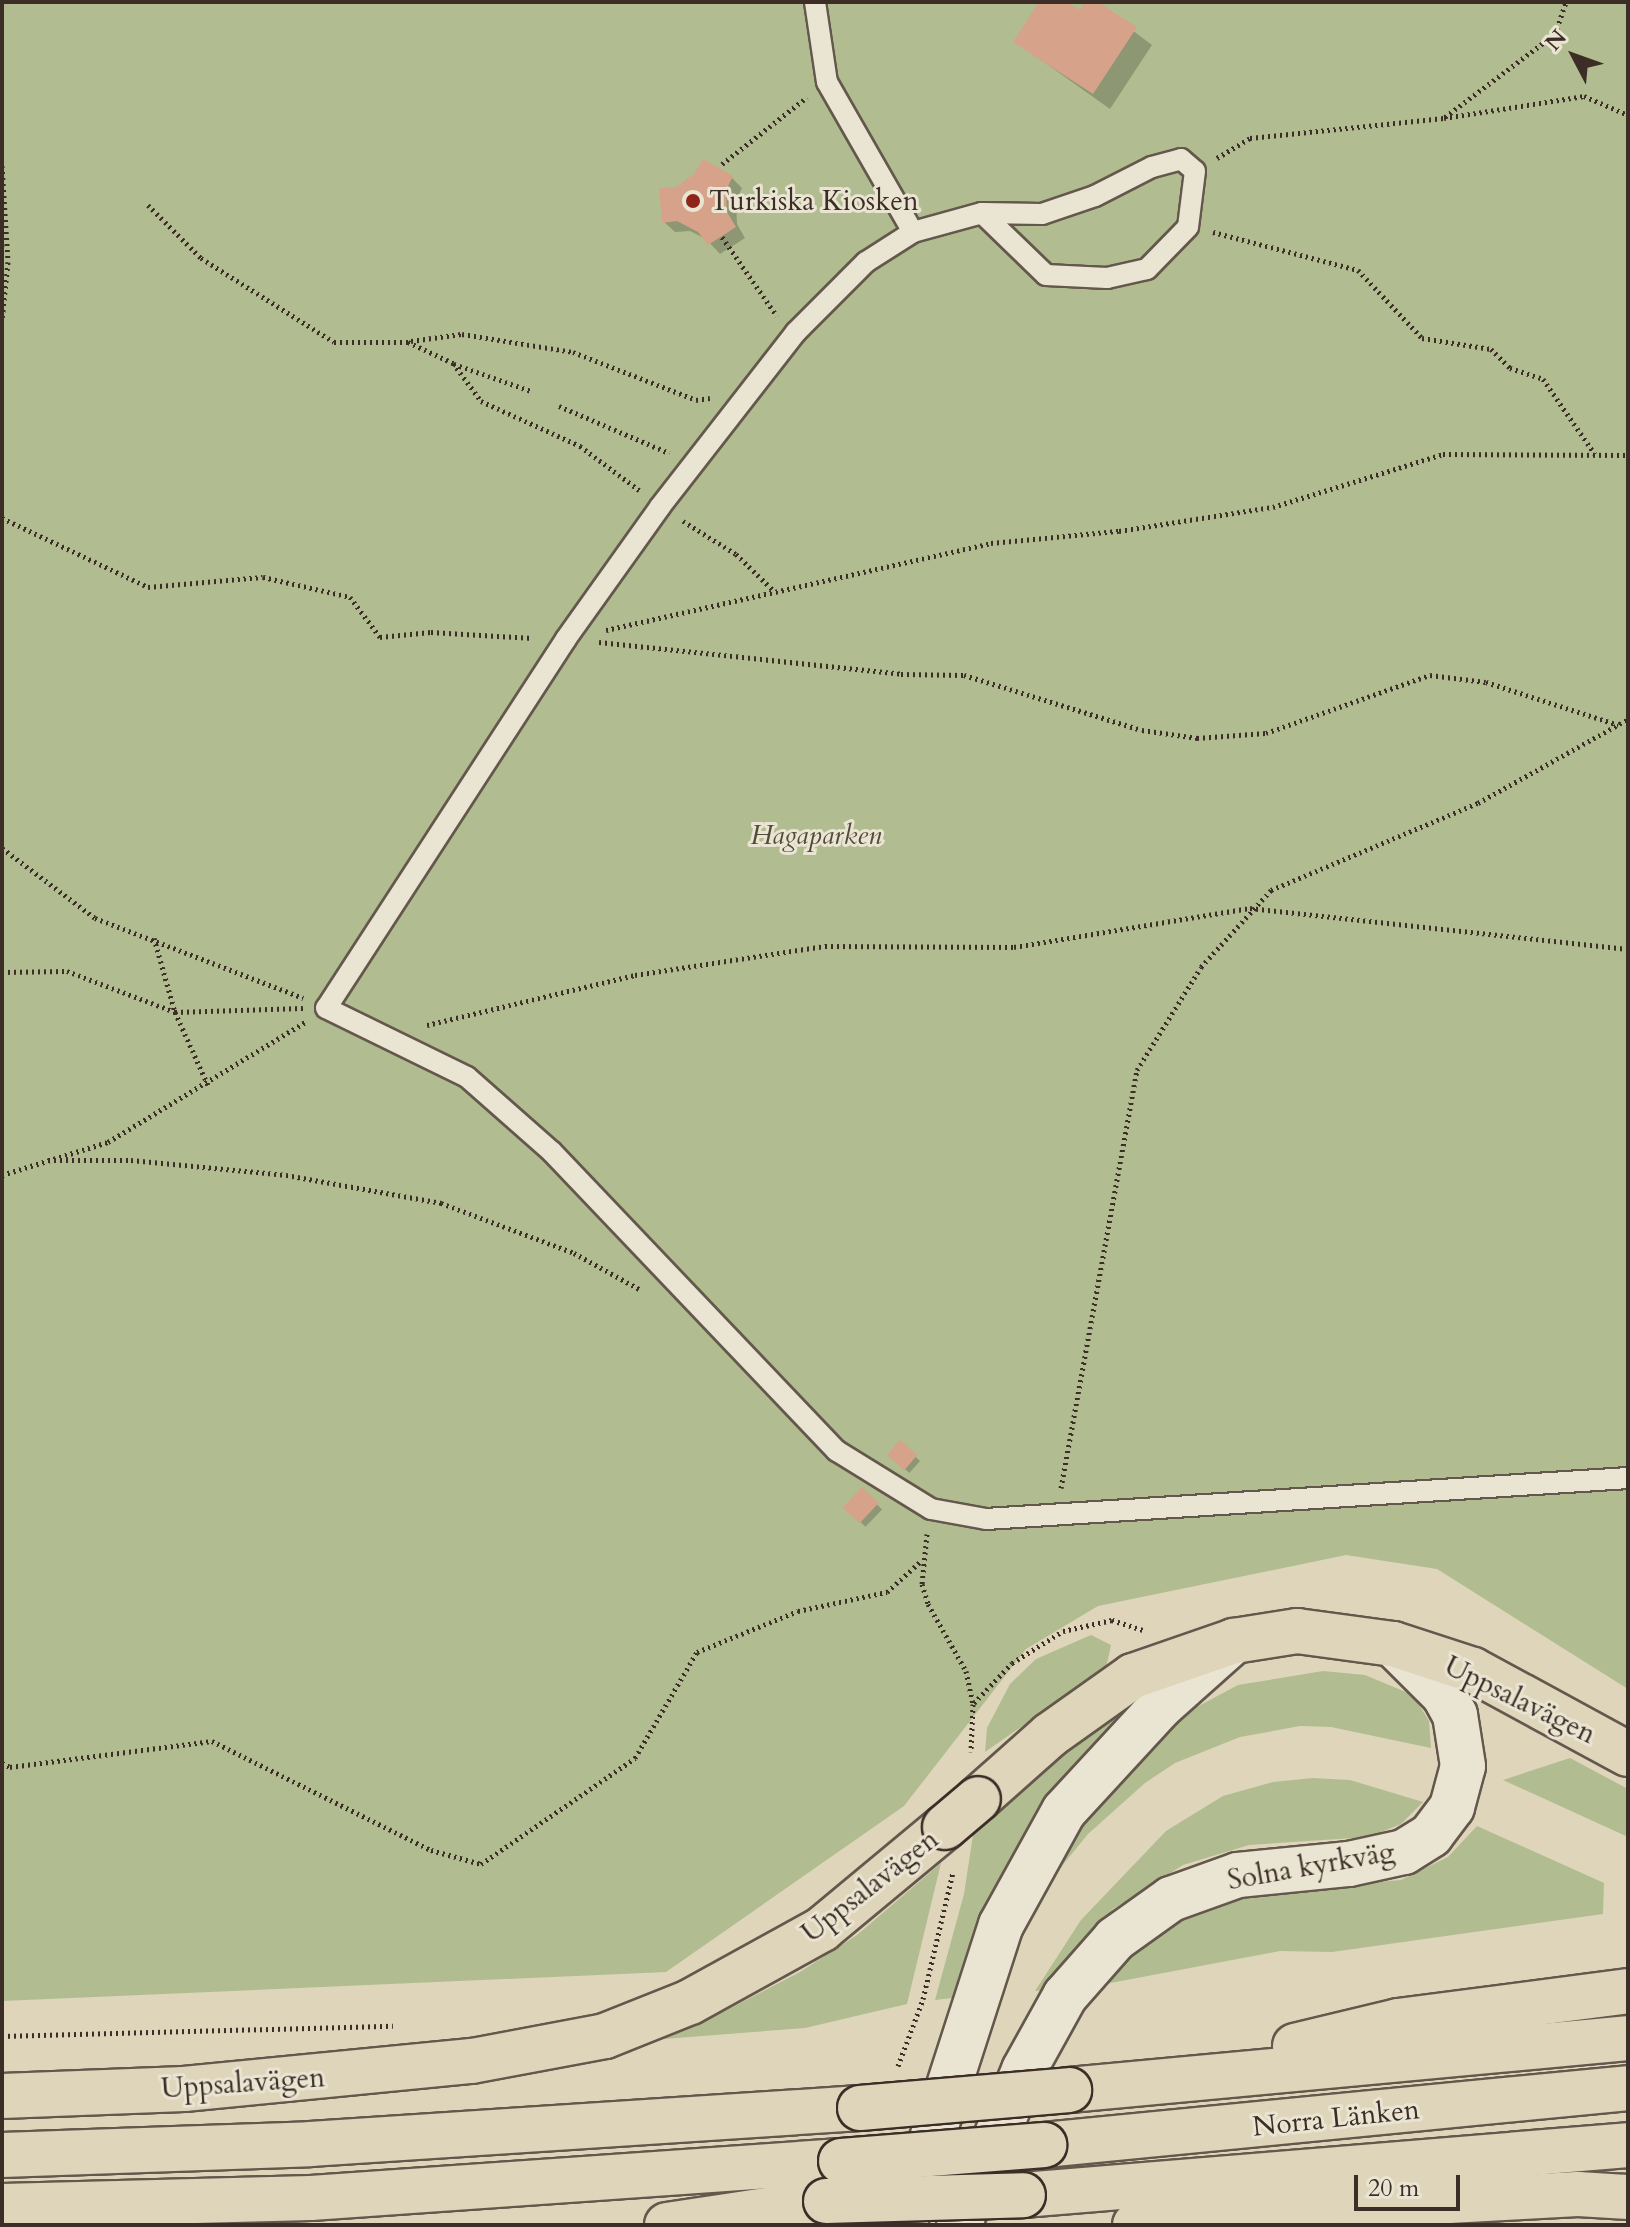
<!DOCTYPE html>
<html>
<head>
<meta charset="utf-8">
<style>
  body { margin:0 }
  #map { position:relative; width:1630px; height:2227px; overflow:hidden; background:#ded5ba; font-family:Cardo,serif }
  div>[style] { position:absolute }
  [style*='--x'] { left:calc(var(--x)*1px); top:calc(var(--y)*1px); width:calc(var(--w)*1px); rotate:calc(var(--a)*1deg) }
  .green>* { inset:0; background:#b1bd90 }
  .shadow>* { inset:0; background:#0003; transform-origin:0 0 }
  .building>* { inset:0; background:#d6a289; transform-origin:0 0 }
  .path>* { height:5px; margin-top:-2.5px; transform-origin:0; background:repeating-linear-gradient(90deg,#3c2d27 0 2px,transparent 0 6px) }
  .roads { filter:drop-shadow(2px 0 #64574c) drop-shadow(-2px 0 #64574c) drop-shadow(0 2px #64574c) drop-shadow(0 -2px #64574c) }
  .lane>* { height:20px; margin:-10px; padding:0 10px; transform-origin:10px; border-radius:10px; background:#eae4d2 }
  .secondary>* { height:44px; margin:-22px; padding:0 22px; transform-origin:22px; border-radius:22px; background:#eae4d2 }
  .primary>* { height:44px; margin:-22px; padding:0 22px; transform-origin:22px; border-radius:22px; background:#ded5ba }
  .highway>* { height:44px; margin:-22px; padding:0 22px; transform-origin:22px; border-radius:22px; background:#ded5ba }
  .bridges { filter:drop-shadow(2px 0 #3c2d27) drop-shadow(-2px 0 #3c2d27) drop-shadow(0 2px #3c2d27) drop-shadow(0 -2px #3c2d27) }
  .primary-bridge>* { height:44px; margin:-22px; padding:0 22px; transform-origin:22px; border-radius:22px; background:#ded5ba }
  .highway-bridge>* { height:44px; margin:-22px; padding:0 22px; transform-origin:22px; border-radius:22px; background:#ded5ba }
  .dots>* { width:22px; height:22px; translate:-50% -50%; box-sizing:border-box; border:4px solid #eae4d2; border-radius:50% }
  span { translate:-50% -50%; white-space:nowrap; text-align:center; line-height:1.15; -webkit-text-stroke:6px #eae4d2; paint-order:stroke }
  .poi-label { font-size:28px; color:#3c2d27 }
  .left { translate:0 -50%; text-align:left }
  .park-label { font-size:28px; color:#534a3c; font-style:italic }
  .street-label { font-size:28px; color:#3c2d27 }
  .frame { position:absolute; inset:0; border:4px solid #3c2d27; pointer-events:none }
  .north { position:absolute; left:1534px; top:16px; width:80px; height:80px; -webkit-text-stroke:6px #eae4d2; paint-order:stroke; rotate:311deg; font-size:22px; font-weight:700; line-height:32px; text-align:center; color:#3c2d27 }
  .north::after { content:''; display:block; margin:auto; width:28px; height:36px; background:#3c2d27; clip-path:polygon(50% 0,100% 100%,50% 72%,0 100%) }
  .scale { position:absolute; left:1354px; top:2175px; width:106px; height:36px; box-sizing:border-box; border:4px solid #3c2d27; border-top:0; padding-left:10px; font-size:24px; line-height:28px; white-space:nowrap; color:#3c2d27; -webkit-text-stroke:6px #eae4d2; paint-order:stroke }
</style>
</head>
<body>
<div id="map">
  <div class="green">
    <div style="clip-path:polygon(2px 2px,1628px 2px,1628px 1689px,1437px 1569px,1346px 1555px,1098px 1606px,1026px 1649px,904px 1806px,666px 1972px,2px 2001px)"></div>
    <div style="clip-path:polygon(1091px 1635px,1111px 1645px,1106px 1668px,985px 1752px,987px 1728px,1010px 1684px,1036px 1659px)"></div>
    <div style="clip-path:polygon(1323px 1671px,1365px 1675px,1413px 1695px,1429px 1721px,1431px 1748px,1331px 1727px,1300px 1726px,1240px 1737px,1175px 1763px,1145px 1783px,1088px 1834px,1039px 1894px,1051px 1858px,1163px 1725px,1238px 1685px)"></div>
    <div style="clip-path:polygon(1135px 1703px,994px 1907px,952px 1998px,935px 2000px,964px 1894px,973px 1835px,1084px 1735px)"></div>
    <div style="clip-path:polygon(1570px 1758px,1628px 1789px,1628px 1837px,1503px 1780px)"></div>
    <div style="clip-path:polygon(1313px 1778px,1350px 1780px,1423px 1802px,1401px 1824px,1369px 1837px,1249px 1845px,1183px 1865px,1113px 1909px,1045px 1990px,1035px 1991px,1081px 1920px,1166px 1831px,1223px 1796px,1273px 1782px)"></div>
    <div style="clip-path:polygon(1477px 1826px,1604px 1883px,1603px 1914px,1332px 1952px,1280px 1951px,1105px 1984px,1134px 1952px,1197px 1911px,1253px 1893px,1401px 1880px,1448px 1857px)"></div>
    <div style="clip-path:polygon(941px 1863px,907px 2004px,805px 2028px,651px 2040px,717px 2015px,800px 1972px,857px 1935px)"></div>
  </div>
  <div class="shadow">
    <div style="clip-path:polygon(1042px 2px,1064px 2px,1080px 13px,1088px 2px,1095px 2px,1152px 45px,1110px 109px,1016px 42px)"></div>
    <div style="clip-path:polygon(732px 178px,742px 188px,736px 201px,737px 224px,745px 238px,720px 254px,706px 239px,690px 231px,675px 232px,664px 222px)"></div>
    <div style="left:900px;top:1443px;width:27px;height:16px;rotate:42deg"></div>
    <div style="left:862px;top:1490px;width:28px;height:24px;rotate:44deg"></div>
  </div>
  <div class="building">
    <div style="clip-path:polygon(1039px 2px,1067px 2px,1080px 10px,1085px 2px,1098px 2px,1137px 27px,1093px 94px,1013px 42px)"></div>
    <div style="clip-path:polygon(703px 159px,733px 176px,726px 190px,727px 212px,736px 227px,708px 245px,698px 232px,677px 221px,662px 223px,659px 188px,676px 187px,694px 174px)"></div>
    <div style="left:900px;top:1440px;width:23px;height:20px;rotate:41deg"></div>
    <div style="left:862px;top:1487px;width:23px;height:28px;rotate:43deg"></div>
  </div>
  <div class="path">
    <div style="--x:1445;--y:117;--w:138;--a:-37"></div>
    <div style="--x:1555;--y:34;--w:34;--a:-71"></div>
    <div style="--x:1217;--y:158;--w:39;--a:-31"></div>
    <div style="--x:1250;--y:138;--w:195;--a:-5.9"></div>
    <div style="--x:1444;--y:118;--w:142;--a:-8.9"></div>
    <div style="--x:1584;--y:96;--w:48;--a:23.4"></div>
    <div style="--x:722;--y:164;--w:108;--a:-38.2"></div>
    <div style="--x:2;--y:166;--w:96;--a:86.4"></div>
    <div style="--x:8;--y:262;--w:58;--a:95.9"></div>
    <div style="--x:148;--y:205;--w:75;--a:45"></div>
    <div style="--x:201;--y:258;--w:157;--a:32.3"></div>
    <div style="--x:334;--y:342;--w:74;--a:0"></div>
    <div style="--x:408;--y:342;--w:50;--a:25"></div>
    <div style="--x:453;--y:363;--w:47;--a:53.6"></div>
    <div style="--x:481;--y:401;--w:109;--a:24.4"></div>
    <div style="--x:580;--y:446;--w:74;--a:36.7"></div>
    <div style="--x:1213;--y:232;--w:150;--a:14.7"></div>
    <div style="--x:1358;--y:270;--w:93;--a:46.7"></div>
    <div style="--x:1422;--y:338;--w:70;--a:9.1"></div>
    <div style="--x:1491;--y:349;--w:27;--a:45"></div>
    <div style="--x:1510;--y:368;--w:35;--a:18"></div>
    <div style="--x:1543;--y:379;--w:91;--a:55.3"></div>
    <div style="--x:722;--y:237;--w:96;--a:55.2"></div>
    <div style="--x:411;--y:341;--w:51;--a:-7.8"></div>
    <div style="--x:462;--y:334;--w:112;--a:9.2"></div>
    <div style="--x:573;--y:352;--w:132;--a:21.3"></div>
    <div style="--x:696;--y:400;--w:14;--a:-8"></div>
    <div style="--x:454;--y:364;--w:82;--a:19.3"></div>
    <div style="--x:559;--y:406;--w:120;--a:23.1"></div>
    <div style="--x:2;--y:518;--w:161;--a:25.3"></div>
    <div style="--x:148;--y:587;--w:115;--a:-5"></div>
    <div style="--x:263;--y:577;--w:89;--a:12.9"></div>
    <div style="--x:350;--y:597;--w:50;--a:53.1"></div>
    <div style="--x:380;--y:637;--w:51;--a:-5.6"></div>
    <div style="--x:431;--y:632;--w:102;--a:3.4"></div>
    <div style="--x:683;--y:521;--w:62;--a:31.9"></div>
    <div style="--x:736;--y:554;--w:52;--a:44.2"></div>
    <div style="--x:606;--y:630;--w:395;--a:-12.7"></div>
    <div style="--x:991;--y:543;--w:129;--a:-5.4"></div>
    <div style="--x:1119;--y:531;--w:156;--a:-8.9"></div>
    <div style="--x:1273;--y:507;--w:178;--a:-17.3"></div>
    <div style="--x:1443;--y:454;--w:185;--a:0.3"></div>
    <div style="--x:599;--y:642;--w:304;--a:6"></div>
    <div style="--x:901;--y:674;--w:63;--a:0.9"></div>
    <div style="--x:964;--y:675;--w:186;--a:17.2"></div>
    <div style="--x:1142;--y:730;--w:56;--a:8.3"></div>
    <div style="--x:1197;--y:738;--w:69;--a:-4.1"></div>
    <div style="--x:1266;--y:733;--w:174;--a:-19.5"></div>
    <div style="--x:1430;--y:675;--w:56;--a:7.1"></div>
    <div style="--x:1486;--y:682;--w:139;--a:18"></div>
    <div style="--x:2;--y:848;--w:116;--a:37"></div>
    <div style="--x:95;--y:918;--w:223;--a:21"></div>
    <div style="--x:154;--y:938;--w:77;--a:74.2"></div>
    <div style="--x:175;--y:1012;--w:80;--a:65.7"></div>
    <div style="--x:2;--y:972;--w:65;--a:-0.9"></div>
    <div style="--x:67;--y:971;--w:116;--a:20.8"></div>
    <div style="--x:175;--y:1012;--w:128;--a:-1.8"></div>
    <div style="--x:427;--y:1025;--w:214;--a:-13.5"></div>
    <div style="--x:635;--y:975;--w:192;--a:-8.7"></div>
    <div style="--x:825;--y:946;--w:189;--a:0.3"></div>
    <div style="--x:1014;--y:947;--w:239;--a:-9.4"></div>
    <div style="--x:1250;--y:908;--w:380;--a:6.2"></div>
    <div style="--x:48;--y:1160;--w:83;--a:0"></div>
    <div style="--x:131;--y:1160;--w:156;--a:5.5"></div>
    <div style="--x:286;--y:1175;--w:158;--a:10.2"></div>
    <div style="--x:441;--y:1203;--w:142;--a:20.6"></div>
    <div style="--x:574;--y:1253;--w:77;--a:28.9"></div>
    <div style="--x:2;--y:1175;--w:111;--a:-17.3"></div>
    <div style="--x:108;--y:1142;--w:231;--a:-31.3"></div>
    <div style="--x:1061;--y:1488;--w:425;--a:-79.7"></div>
    <div style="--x:1137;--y:1070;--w:121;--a:-58.1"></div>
    <div style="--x:1201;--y:967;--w:104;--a:-47.7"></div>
    <div style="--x:1271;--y:890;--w:225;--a:-22.8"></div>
    <div style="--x:1478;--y:803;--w:172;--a:-29.2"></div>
    <div style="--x:927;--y:1534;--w:50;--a:95.7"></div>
    <div style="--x:922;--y:1584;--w:21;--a:73"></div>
    <div style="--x:928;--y:1604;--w:77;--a:60.4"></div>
    <div style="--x:966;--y:1671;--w:34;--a:78"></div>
    <div style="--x:973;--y:1704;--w:48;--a:92.4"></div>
    <div style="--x:974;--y:1703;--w:55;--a:-46.5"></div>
    <div style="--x:1012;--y:1663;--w:60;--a:-32.1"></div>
    <div style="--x:1063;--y:1631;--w:50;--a:-12.7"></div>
    <div style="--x:1112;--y:1620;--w:33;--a:18"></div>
    <div style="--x:2;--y:1763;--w:9;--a:27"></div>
    <div style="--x:10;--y:1767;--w:204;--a:-7.3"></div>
    <div style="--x:212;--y:1741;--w:245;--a:26.5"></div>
    <div style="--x:431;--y:1850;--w:52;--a:15.6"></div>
    <div style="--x:481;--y:1864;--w:187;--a:-34.5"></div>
    <div style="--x:635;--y:1758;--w:123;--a:-59.7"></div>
    <div style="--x:697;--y:1652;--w:109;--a:-22.1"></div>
    <div style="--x:798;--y:1611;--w:91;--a:-12.1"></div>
    <div style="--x:887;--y:1592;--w:47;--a:-42.4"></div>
    <div style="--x:2;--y:2036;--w:391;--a:-1.5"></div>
    <div style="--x:898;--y:2066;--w:72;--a:-69.5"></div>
    <div style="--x:923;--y:1999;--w:130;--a:-76.7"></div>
  </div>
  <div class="roads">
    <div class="lane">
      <div style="--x:815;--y:2;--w:81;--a:81.5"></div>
      <div style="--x:827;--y:82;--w:173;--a:60.2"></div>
      <div style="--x:982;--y:213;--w:60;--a:1"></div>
      <div style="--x:1042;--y:214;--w:56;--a:-18.8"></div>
      <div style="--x:1095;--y:196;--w:64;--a:-27"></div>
      <div style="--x:1152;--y:167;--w:30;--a:-15"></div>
      <div style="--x:1181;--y:159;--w:18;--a:41"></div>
      <div style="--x:1195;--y:171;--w:56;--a:97.1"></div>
      <div style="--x:1188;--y:227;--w:59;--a:134.3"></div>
      <div style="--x:1147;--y:269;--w:41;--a:167.3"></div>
      <div style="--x:1107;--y:278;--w:61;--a:-177.2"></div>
      <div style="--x:1046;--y:275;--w:89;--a:-135.9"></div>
      <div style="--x:982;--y:213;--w:72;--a:164.6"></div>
      <div style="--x:913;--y:232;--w:56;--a:147.4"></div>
      <div style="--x:866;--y:262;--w:99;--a:135"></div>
      <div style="--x:796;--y:332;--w:222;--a:127.9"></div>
      <div style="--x:660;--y:507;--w:162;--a:125.5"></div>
      <div style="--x:566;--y:639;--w:440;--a:123"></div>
      <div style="--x:326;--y:1008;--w:157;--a:26.1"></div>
      <div style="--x:467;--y:1077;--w:113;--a:41.4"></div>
      <div style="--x:552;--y:1152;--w:413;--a:46.4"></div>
      <div style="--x:837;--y:1451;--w:110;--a:31.7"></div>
      <div style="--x:931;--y:1509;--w:56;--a:10.3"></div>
      <div style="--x:986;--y:1519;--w:643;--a:-3.65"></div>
    </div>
    <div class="secondary">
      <div style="--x:904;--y:2225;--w:315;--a:-72.1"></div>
      <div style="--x:1001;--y:1925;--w:130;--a:-61.1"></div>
      <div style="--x:1064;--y:1811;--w:143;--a:-47.3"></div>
      <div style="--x:1161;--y:1706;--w:98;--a:-41.7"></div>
      <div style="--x:959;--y:2225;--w:168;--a:-67.2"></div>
      <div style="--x:1024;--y:2070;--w:85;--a:-61"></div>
      <div style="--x:1065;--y:1996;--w:76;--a:-48.7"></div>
      <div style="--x:1115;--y:1939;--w:69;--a:-35.5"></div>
      <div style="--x:1171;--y:1899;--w:71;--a:-19.7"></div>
      <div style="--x:1238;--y:1875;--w:112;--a:-5.7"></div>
      <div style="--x:1349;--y:1864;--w:56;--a:-12.3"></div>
      <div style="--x:1404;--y:1852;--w:32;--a:-32"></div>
      <div style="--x:1431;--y:1835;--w:35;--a:-53"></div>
      <div style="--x:1452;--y:1807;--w:42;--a:-75"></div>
      <div style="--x:1463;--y:1766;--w:52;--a:-98.9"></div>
      <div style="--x:1455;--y:1715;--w:23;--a:-119"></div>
      <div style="--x:1444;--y:1695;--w:72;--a:-135"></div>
    </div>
    <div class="primary">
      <div style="--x:978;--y:1799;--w:96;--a:-41.6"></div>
      <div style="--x:1050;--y:1735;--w:102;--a:-35.4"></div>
      <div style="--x:1133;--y:1676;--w:107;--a:-19.1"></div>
      <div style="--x:1234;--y:1641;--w:64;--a:-9"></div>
      <div style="--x:1297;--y:1631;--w:97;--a:7.7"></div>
      <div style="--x:1393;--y:1644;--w:84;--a:18"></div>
      <div style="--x:1473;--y:1670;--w:176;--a:28.5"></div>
      <div style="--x:690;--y:2002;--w:151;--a:-28.9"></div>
      <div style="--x:822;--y:1929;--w:160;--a:-39.7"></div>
      <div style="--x:1135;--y:2225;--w:223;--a:-4.9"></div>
      <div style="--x:1357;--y:2206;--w:221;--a:-3.1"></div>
      <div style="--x:1578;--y:2194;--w:50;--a:3.4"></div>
    </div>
    <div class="highway">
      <div style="--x:1295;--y:2046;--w:106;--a:-13.6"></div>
      <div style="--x:1398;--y:2021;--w:232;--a:-7.4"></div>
      <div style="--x:1069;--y:2090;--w:561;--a:-5.31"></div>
      <div style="--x:2;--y:2096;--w:182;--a:-2.2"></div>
      <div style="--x:184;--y:2089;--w:289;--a:-5.6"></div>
      <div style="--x:472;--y:2061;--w:135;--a:-10.6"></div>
      <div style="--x:605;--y:2036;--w:92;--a:-21.8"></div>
      <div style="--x:1044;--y:2145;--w:587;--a:-5.57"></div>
      <div style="--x:2;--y:2155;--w:308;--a:-2"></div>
      <div style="--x:310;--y:2144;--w:551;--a:-3.74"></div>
      <div style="--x:1023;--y:2195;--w:607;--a:-4.72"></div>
      <div style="--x:2;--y:2206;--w:309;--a:-1.5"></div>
      <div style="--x:311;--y:2198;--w:531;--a:-3.99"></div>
      <div style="--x:667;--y:2225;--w:161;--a:-8.6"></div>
    </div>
  </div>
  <div class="bridges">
    <div class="primary-bridge">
      <div style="--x:945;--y:1827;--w:43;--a:-40.3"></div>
    </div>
    <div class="highway-bridge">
      <div style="--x:860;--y:2108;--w:210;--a:-4.9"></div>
      <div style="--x:841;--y:2161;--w:204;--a:-4.5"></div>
      <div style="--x:826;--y:2201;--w:197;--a:-1.7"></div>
    </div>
  </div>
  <div class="dots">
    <div style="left:693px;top:201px;background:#8f2418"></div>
  </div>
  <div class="poi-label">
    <span class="left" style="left:709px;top:201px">Turkiska Kiosken</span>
  </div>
  <div class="park-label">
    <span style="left:816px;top:835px">Hagaparken</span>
  </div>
  <div class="street-label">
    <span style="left:1520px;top:1700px;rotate:26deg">Uppsalavägen</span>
    <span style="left:1311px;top:1866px;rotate:-10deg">Solna kyrkväg</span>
    <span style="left:870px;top:1886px;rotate:-38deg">Uppsalavägen</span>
    <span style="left:243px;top:2083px;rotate:-4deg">Uppsalavägen</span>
    <span style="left:1336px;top:2118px;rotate:-6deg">Norra Länken</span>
  </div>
  <div class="frame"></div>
  <div class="north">N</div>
  <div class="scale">20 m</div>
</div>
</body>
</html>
